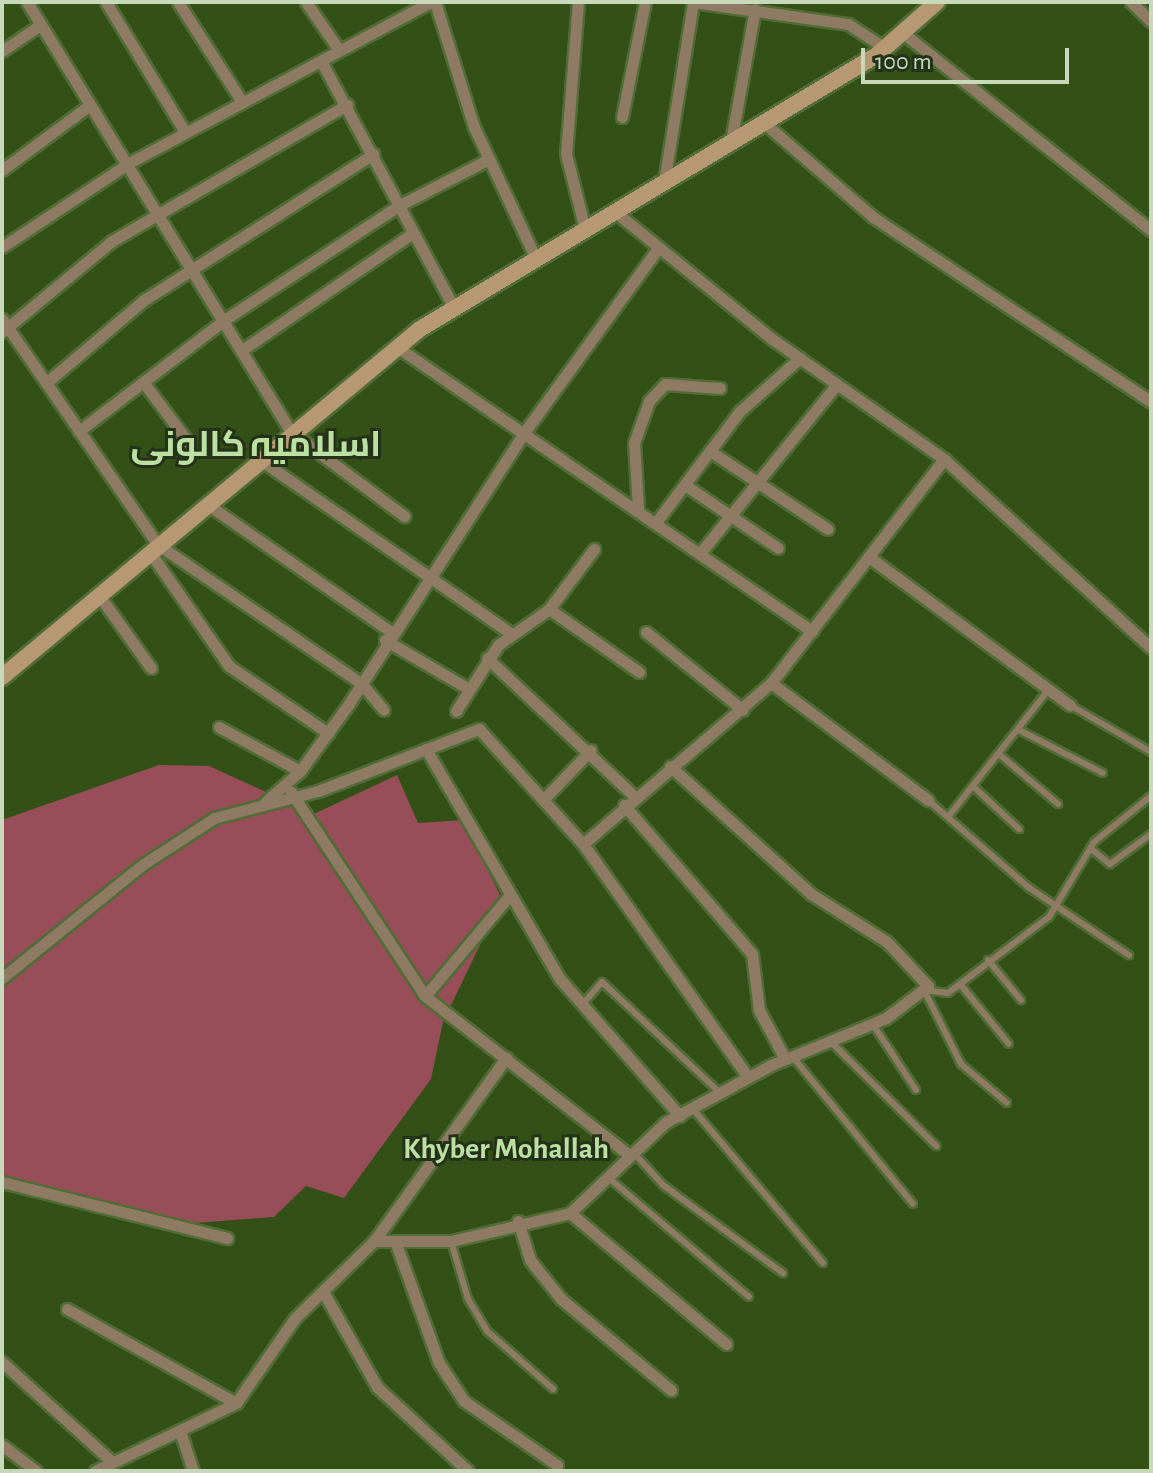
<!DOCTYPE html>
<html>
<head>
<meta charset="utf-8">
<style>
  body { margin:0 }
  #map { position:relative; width:1153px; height:1473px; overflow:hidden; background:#335116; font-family:"Alegreya Sans",Cairo,sans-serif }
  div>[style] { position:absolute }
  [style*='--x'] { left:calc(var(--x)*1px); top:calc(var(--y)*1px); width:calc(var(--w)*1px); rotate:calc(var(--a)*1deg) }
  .green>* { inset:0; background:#984e58 }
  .roads { filter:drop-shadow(2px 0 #516c37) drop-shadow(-2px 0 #516c37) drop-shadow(0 2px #516c37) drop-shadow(0 -2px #516c37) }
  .lane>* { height:6px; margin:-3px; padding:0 3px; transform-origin:3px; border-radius:3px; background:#8f7b64 }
  .street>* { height:11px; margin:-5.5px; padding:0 5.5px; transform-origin:5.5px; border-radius:5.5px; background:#8f7b64 }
  .secondary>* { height:16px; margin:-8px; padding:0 8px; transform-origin:8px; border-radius:8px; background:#b69873 }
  span { translate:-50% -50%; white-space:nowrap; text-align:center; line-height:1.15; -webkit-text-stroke:6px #243219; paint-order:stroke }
  .neighbourhood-label { font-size:30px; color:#bce0a1; font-weight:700 }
  .district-label { font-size:36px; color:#bce0a1; font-weight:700 }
  .frame { position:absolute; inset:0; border:4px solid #c7d9ba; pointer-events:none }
  .scale { position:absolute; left:861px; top:48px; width:208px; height:36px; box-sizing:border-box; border:4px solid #c7d9ba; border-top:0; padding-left:10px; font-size:24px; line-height:28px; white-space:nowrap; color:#c7d9ba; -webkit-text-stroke:6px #243219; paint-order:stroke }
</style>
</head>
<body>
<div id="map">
  <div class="green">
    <div style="clip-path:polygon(159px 765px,209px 766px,314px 814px,397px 775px,418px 823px,463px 820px,502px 899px,443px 1022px,431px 1079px,344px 1198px,306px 1186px,274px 1217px,195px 1223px,2px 1175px,2px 820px)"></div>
  </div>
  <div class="roads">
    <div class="lane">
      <div style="--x:1070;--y:705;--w:94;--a:30.1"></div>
      <div style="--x:1019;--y:730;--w:94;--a:27.1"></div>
      <div style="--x:1000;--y:755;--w:76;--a:40.2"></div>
      <div style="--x:976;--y:789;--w:59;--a:42.9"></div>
      <div style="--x:928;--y:800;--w:133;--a:41"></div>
      <div style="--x:1028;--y:887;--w:122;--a:34"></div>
      <div style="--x:948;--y:817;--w:163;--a:-51.7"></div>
      <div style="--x:1090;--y:848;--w:26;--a:39"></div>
      <div style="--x:1110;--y:864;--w:51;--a:-36.2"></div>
      <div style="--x:988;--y:960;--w:52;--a:50.5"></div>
      <div style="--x:960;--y:984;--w:77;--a:50.8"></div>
      <div style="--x:924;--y:990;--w:24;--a:7"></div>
      <div style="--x:948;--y:993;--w:126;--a:-37"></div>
      <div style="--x:1049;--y:917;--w:87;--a:-59"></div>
      <div style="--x:1094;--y:842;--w:73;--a:-38.9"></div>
      <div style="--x:924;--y:990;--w:83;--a:63.4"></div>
      <div style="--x:961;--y:1064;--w:60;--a:40.3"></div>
      <div style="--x:582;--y:1005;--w:30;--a:-49"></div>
      <div style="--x:602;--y:982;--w:159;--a:43.2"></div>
      <div style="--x:872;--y:1023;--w:80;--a:56.7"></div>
      <div style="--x:829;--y:1040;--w:151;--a:44.7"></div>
      <div style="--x:792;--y:1056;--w:191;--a:50.7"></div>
      <div style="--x:692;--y:1108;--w:203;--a:49.8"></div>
      <div style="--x:633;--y:1152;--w:45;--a:47.7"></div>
      <div style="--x:663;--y:1185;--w:149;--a:36.3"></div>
      <div style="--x:610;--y:1179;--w:182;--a:40.3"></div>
      <div style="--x:451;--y:1241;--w:60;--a:73.7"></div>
      <div style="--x:468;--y:1299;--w:37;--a:59"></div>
      <div style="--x:487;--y:1331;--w:88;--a:41.3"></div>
    </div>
    <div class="street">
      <div style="--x:27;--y:2;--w:505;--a:58.45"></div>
      <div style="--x:291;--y:432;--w:141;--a:36.6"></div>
      <div style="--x:106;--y:2;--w:152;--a:58.7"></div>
      <div style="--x:178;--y:2;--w:117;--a:57.3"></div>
      <div style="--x:306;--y:2;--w:58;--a:55.5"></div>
      <div style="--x:435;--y:2;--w:131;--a:72.7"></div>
      <div style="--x:474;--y:127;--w:146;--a:64.8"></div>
      <div style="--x:578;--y:2;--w:152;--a:94.5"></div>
      <div style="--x:566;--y:154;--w:77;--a:75.8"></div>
      <div style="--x:693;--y:2;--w:157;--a:8.1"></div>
      <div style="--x:848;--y:24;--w:44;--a:33"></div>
      <div style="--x:1131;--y:2;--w:28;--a:44"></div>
      <div style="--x:903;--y:33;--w:317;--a:38.5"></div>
      <div style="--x:2;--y:51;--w:46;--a:-34.4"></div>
      <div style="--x:321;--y:61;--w:281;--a:61.7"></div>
      <div style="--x:622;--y:117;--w:117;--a:-78.7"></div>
      <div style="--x:763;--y:122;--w:145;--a:40.8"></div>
      <div style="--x:873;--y:217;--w:334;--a:33.6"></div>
      <div style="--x:731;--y:141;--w:134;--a:-79.7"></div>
      <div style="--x:2;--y:170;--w:109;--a:-36.5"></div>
      <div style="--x:664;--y:182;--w:182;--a:-80.8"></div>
      <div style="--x:614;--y:211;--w:203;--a:39"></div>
      <div style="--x:772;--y:339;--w:210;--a:34.9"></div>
      <div style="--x:944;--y:459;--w:280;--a:42.4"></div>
      <div style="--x:2;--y:247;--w:152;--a:-33.5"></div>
      <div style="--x:129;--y:163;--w:341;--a:-28.1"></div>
      <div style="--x:2;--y:319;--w:273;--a:55.4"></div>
      <div style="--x:157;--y:544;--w:247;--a:34.3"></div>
      <div style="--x:361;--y:683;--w:35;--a:50"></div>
      <div style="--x:2;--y:332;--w:143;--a:-39.6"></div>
      <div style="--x:112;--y:241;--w:272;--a:-30.1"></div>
      <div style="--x:397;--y:347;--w:503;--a:34.39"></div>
      <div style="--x:242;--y:350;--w:204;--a:-34.4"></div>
      <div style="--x:143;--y:382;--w:76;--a:53"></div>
      <div style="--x:46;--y:383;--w:128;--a:-40.3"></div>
      <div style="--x:144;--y:300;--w:272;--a:-32.5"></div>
      <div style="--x:79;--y:431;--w:183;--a:-37.4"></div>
      <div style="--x:224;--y:320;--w:208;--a:-33.2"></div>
      <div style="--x:398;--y:206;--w:102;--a:-27.3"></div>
      <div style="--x:710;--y:451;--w:141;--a:33.5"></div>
      <div style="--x:259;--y:459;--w:305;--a:34.7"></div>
      <div style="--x:685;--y:485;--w:112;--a:34.1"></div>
      <div style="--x:207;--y:504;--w:224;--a:34.8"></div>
      <div style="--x:638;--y:508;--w:65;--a:-93.5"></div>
      <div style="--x:634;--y:443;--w:45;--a:-70.3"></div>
      <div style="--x:649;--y:401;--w:23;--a:-47"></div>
      <div style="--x:665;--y:384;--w:55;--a:4.2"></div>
      <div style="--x:657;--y:521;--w:138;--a:-53"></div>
      <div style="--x:740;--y:411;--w:80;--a:-41.5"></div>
      <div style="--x:149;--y:551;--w:140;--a:55.2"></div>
      <div style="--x:229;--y:666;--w:120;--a:34.1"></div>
      <div style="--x:701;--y:552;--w:216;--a:-51"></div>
      <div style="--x:869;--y:557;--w:250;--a:36.4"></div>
      <div style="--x:98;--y:594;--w:91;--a:54.4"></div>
      <div style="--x:549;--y:609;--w:110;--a:35"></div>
      <div style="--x:646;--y:632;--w:124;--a:38.8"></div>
      <div style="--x:385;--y:640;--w:97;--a:30.3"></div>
      <div style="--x:487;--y:658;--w:202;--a:43.2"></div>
      <div style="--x:771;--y:683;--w:196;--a:36.7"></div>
      <div style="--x:456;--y:711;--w:78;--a:-57.5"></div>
      <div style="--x:498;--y:645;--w:62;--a:-35.2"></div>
      <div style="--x:549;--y:609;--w:75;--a:-53.1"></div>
      <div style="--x:219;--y:727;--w:92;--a:28.5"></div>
      <div style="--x:426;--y:749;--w:266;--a:59.8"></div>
      <div style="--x:560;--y:979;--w:182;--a:48.8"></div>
      <div style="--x:291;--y:792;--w:244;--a:56.7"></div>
      <div style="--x:425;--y:996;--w:259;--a:37.9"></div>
      <div style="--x:543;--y:800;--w:69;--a:-46.2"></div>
      <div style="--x:265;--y:802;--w:47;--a:-41.5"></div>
      <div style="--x:300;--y:771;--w:82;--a:-54"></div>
      <div style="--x:348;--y:705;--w:328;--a:-57.1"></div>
      <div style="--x:526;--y:430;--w:221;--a:-54"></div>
      <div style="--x:624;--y:805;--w:196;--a:49.3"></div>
      <div style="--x:752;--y:954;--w:56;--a:82.9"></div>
      <div style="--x:759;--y:1010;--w:55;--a:62"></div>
      <div style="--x:583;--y:844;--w:248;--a:-40.6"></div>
      <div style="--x:771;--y:683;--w:283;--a:-52.3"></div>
      <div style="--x:2;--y:978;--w:180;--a:-38.9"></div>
      <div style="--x:142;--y:865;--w:86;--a:-33.1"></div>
      <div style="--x:214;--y:818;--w:107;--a:-14.6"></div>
      <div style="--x:318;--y:791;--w:173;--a:-21.1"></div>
      <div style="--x:479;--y:729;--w:155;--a:47.9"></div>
      <div style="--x:583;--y:844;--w:284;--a:54.7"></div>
      <div style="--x:425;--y:996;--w:131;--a:-50"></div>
      <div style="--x:2;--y:1182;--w:232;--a:14"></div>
      <div style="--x:570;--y:1213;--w:204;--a:40"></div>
      <div style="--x:518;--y:1221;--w:41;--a:72.9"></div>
      <div style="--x:530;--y:1260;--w:50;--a:51.5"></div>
      <div style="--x:561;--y:1299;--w:143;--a:39.6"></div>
      <div style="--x:374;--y:1241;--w:77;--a:0"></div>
      <div style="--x:451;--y:1241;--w:122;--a:-13.2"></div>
      <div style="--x:570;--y:1213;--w:132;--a:-43.5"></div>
      <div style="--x:666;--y:1122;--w:119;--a:-28.5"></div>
      <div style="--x:771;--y:1065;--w:124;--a:-22.2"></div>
      <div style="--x:886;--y:1018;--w:53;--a:-37.3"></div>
      <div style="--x:928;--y:986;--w:60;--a:-133"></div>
      <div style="--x:887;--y:942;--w:90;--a:-147.7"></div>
      <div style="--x:811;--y:894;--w:190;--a:-137.8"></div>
      <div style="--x:395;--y:1241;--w:130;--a:70.2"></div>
      <div style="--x:439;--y:1363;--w:45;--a:56.7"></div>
      <div style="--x:464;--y:1401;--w:113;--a:34.5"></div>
      <div style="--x:325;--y:1295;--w:106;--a:60.5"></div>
      <div style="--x:377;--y:1387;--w:124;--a:42.7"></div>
      <div style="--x:67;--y:1309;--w:193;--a:29.1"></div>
      <div style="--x:2;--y:1362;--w:147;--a:42.2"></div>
      <div style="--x:181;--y:1434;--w:39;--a:72"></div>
      <div style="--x:2;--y:1445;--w:43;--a:37.4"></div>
      <div style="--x:95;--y:1471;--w:157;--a:-25.7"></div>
      <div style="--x:236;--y:1403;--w:103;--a:-55.2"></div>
      <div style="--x:295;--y:1318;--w:110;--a:-44.3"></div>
      <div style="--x:374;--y:1241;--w:226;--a:-54.2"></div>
    </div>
    <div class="secondary">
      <div style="--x:2;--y:677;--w:544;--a:-39.78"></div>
      <div style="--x:420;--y:329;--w:533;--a:-30.95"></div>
      <div style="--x:877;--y:55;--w:80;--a:-41.5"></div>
    </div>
  </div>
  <div class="neighbourhood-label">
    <span style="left:506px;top:1149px">Khyber Mohallah</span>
  </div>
  <div class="district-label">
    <span style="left:256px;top:446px">اسلامیہ کالونی</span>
  </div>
  <div class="frame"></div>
  <div class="scale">100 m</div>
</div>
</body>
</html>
